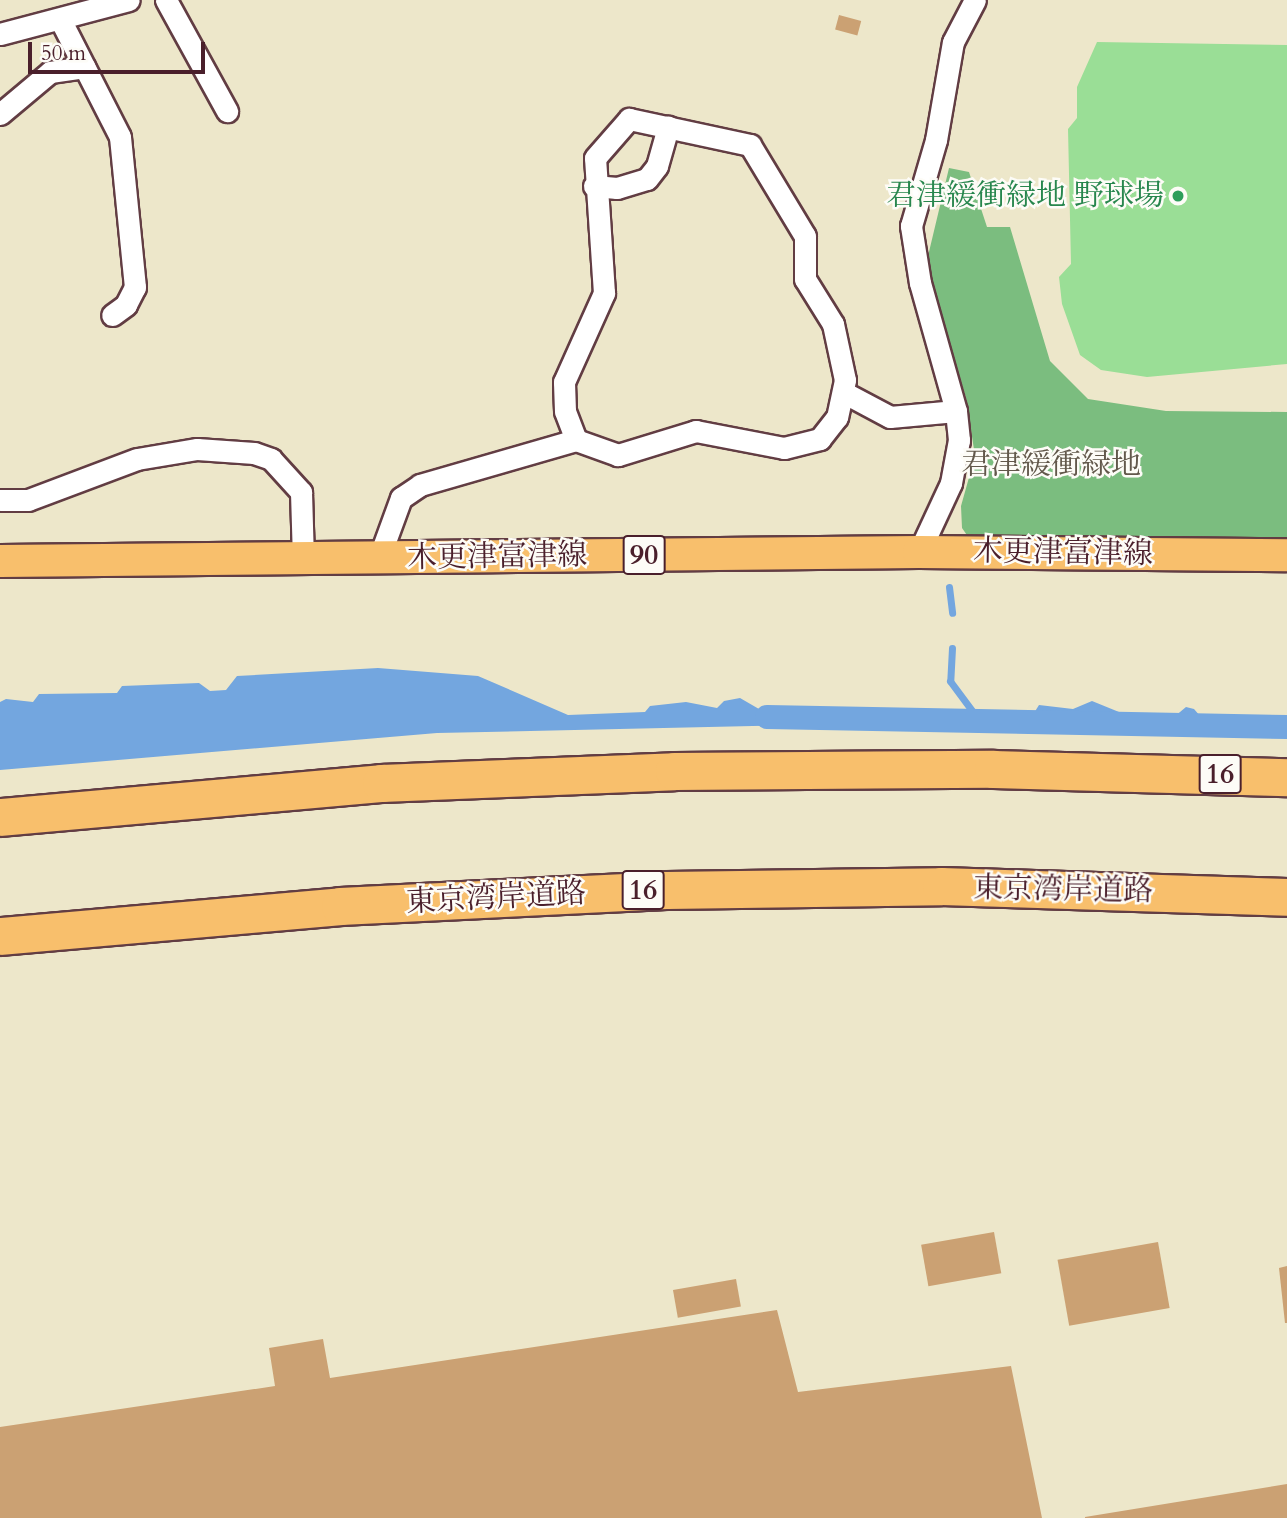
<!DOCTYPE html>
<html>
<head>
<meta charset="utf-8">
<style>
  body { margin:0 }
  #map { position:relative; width:1287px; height:1518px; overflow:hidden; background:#ede7ca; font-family:Cardo,"Noto Serif JP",serif }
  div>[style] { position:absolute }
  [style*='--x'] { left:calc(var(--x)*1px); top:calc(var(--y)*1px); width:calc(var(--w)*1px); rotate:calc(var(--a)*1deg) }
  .green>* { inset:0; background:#9ade96 }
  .forest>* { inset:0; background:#7bbd7f }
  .water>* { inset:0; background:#73a6df }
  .stream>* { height:7px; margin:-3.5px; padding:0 3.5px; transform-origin:3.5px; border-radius:3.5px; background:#73a6df }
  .canal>* { height:24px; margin:-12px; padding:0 12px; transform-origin:12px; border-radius:12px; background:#73a6df }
  .building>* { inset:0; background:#cba173; transform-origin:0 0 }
  .roads { filter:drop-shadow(2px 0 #623d43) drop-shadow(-2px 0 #623d43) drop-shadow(0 2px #623d43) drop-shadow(0 -2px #623d43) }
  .street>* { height:21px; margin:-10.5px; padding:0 10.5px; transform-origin:10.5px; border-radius:10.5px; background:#fff }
  .primary>* { height:32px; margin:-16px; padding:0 16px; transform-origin:16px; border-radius:16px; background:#f8bf6c }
  .highway>* { height:37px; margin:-18.5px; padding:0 18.5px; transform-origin:18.5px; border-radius:18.5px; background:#f8bf6c }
  .dots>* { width:19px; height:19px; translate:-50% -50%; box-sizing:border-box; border:4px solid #fdfcf7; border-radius:50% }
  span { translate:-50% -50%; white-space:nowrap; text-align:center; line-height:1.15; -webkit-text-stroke:5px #fdfcf7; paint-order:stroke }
  .shield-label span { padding:2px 5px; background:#fdfcf7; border:2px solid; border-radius:5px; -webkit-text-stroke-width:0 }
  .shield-label { font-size:28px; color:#4a1f2b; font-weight:700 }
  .leisure-label { font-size:30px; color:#27864d }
  .right { translate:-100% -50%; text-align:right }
  .park-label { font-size:30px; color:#62584b }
  .street-label { font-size:30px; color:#4a1f2b }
  .scale { position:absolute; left:28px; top:42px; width:177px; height:32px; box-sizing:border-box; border:4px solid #4a1f2b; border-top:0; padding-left:9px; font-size:21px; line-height:24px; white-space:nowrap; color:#4a1f2b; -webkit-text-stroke:5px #fdfcf7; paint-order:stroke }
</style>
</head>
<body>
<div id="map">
  <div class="green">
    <div style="clip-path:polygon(1097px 42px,1287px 45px,1287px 364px,1147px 377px,1101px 370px,1080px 355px,1062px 304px,1059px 277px,1071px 264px,1068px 129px,1077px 118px,1077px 87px)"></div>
  </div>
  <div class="forest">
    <div style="clip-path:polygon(949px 168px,969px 172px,987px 227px,1010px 227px,1050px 361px,1088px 399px,1166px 411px,1287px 412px,1287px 542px,971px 541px,962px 528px,961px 506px,975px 456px,966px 398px,934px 291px,928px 256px)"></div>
  </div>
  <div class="water">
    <div style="clip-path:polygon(378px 668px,478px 676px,568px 715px,645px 712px,650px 706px,686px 702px,717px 708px,724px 701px,740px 698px,759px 709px,797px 709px,798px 725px,437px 733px,0 770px,0 702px,6px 699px,33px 702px,39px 694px,117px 693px,122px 686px,199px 683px,210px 691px,226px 690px,237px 676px)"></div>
    <div style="clip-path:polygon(1092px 701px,1119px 712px,1159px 716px,1174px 717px,1186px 707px,1194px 709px,1207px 724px,1001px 720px,1006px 712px,1034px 713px,1039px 705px,1073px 709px)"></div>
  </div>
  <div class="stream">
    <div style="--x:949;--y:587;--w:26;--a:83"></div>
    <div style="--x:952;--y:648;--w:33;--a:93"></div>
    <div style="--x:950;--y:681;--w:49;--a:53.4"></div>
  </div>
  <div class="canal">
    <div style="--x:767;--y:717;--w:520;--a:1.1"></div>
  </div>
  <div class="building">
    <div style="left:839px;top:15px;width:23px;height:15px;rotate:15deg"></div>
    <div style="left:994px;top:1232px;width:42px;height:74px;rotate:80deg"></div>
    <div style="left:1158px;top:1242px;width:67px;height:102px;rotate:80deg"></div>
    <div style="clip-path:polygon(1287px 1266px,1287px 1323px,1285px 1323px,1279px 1268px)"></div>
    <div style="left:736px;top:1279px;width:28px;height:64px;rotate:80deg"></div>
    <div style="clip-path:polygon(777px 1310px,798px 1392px,1011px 1366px,1042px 1518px,0 1518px,0 1427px,275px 1386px,269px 1348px,323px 1339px,330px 1378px)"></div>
    <div style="clip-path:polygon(1287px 1484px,1287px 1518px,1085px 1518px,1085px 1517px)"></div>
  </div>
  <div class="roads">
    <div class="street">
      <div style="--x:166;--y:0;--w:127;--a:61.2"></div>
      <div style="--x:61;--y:21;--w:130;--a:63"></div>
      <div style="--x:120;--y:137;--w:151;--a:84.3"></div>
      <div style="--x:135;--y:287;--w:20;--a:117"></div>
      <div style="--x:126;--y:305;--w:17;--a:144"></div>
      <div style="--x:0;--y:34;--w:133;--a:-14.8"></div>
      <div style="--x:0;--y:114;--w:65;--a:-40"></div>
      <div style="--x:50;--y:72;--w:35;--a:-8"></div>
      <div style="--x:629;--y:119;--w:124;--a:12.1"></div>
      <div style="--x:750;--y:145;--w:106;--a:58.9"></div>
      <div style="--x:805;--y:236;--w:43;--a:90"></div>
      <div style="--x:805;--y:279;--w:53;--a:58.1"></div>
      <div style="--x:833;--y:324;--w:57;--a:77.9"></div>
      <div style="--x:845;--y:380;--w:38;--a:102"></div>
      <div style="--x:837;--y:417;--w:28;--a:128"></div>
      <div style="--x:820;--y:439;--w:37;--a:166"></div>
      <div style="--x:784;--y:448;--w:90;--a:-169.1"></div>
      <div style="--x:696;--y:431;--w:82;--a:162.9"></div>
      <div style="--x:618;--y:455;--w:45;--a:-160.3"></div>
      <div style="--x:576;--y:440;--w:31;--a:-111"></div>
      <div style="--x:565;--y:411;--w:29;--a:-92"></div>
      <div style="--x:564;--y:382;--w:98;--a:-65.8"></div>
      <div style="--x:604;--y:293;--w:135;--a:-93.8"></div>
      <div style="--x:595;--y:158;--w:52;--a:-48.9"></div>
      <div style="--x:594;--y:186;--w:23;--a:5"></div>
      <div style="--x:617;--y:188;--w:31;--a:-17"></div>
      <div style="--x:647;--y:179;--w:16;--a:-52"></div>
      <div style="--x:657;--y:166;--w:41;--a:-74.2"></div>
      <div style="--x:843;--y:392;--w:53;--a:28"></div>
      <div style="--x:890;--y:417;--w:66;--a:-5.2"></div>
      <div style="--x:0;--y:500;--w:28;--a:0"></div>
      <div style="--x:28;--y:500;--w:116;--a:-20.6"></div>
      <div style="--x:137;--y:459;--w:61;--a:-9.5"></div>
      <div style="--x:197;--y:449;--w:57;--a:4"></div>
      <div style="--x:254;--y:453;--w:18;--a:19"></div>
      <div style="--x:271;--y:459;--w:45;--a:47.7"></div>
      <div style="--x:301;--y:492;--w:67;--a:88.3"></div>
      <div style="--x:919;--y:552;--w:76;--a:-65.1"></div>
      <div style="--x:951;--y:483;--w:44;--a:-79.5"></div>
      <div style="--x:959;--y:440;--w:29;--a:-96"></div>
      <div style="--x:956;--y:411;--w:133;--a:-105.7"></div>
      <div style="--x:920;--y:283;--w:58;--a:-99"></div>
      <div style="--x:911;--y:226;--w:90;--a:-73.8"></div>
      <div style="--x:936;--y:140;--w:99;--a:-80.2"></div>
      <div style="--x:953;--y:42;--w:47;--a:-62.4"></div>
      <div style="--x:379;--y:558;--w:64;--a:-69.9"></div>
      <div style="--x:401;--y:498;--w:23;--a:-34"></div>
      <div style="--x:420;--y:485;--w:162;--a:-16.1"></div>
    </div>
    <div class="primary">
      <div style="--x:0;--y:561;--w:919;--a:-0.56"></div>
      <div style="--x:919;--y:552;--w:368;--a:0.5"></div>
    </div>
    <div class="highway">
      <div style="--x:0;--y:817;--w:383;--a:-5.1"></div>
      <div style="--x:381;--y:783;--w:293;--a:-2.3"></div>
      <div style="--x:674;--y:771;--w:319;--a:-0.4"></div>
      <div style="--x:993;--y:769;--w:294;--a:1.6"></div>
      <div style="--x:0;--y:936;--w:341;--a:-5"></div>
      <div style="--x:340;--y:906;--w:326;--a:-2.8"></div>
      <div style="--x:666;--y:890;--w:275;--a:-0.8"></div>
      <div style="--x:941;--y:886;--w:346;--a:1.8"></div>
    </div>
  </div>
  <div class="dots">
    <div style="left:1178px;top:196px;background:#2e9e5b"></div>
  </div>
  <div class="shield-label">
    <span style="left:644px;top:555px">90</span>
    <span style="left:1220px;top:774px">16</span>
    <span style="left:643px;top:890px">16</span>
  </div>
  <div class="leisure-label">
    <span class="right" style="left:1164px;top:196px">君津緩衝緑地 野球場</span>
  </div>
  <div class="park-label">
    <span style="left:1051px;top:465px">君津緩衝緑地</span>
  </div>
  <div class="street-label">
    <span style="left:1063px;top:553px;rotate:1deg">木更津富津線</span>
    <span style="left:497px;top:557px;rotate:-1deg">木更津富津線</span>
    <span style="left:1063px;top:890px;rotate:1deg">東京湾岸道路</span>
    <span style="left:496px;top:898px;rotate:-3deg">東京湾岸道路</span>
  </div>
  <div class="scale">50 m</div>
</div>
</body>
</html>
